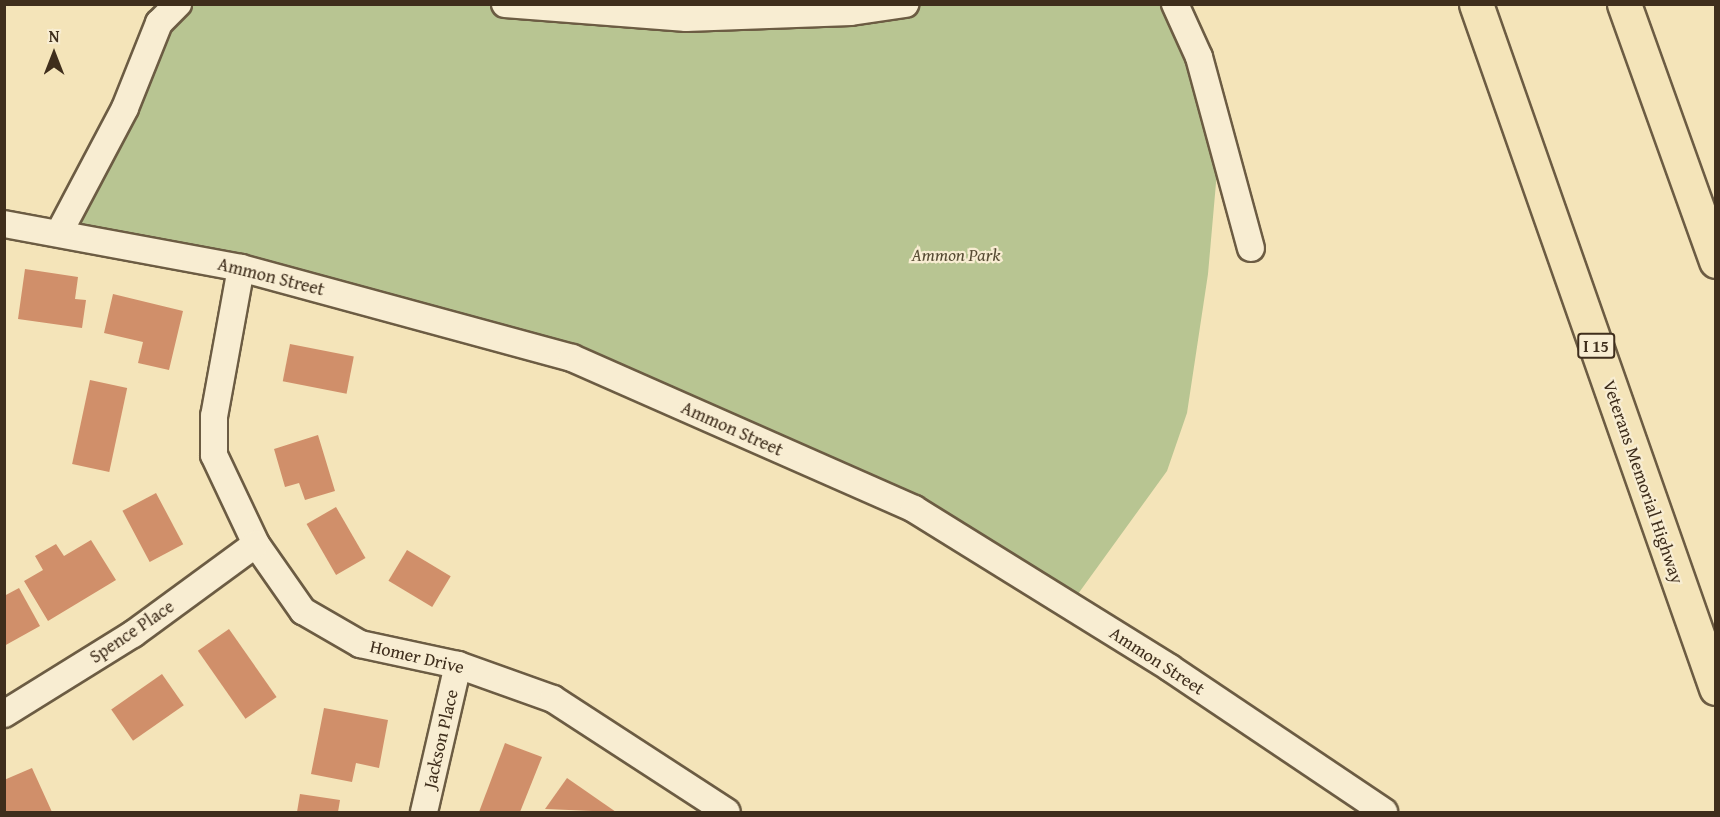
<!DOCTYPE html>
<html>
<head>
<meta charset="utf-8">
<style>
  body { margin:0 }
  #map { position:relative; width:1720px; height:817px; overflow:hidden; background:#f4e4b9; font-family:"Gentium Book Plus",serif }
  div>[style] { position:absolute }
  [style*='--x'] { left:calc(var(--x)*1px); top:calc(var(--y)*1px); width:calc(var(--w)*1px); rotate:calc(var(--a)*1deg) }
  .green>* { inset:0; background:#b8c592 }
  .building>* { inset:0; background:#d08f6a; transform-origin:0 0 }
  .roads { filter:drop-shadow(2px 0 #6c5c43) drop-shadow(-2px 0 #6c5c43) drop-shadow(0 2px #6c5c43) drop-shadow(0 -2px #6c5c43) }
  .minor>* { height:26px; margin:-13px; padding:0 13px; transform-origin:13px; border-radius:13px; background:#f8edd2 }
  .highway>* { height:33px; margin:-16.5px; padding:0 16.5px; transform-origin:16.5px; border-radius:16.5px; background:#f4e4b9 }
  span { translate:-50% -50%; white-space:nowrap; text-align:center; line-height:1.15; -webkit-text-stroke:4.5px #f8edd2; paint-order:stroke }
  .shield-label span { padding:2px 4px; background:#f8edd2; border:2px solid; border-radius:4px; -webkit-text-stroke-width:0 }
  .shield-label { font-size:16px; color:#3f2e1c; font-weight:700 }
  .park-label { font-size:18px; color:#574c34; font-style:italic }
  .street-label { font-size:18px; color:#3f2e1c }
  .frame { position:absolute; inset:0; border:6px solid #3f2e1c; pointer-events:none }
  .north { position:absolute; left:24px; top:24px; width:60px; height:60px; -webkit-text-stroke:4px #f8edd2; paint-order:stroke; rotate:0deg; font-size:16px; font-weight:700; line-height:24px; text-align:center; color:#3f2e1c }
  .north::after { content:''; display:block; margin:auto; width:21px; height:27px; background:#3f2e1c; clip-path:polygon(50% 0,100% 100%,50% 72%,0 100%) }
</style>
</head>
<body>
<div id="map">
  <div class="green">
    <div style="clip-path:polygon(588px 4px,771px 11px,826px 4px,1187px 5px,1192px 9px,1224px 92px,1208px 274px,1187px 413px,1167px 471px,1070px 605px,914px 509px,572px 358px,60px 231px,178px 5px)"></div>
  </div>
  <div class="building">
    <div style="clip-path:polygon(25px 269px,78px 277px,75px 299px,86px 300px,82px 328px,18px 319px)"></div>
    <div style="clip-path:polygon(113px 294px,183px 311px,169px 370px,138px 363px,143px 342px,104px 333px)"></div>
    <div style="left:290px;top:344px;width:65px;height:38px;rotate:11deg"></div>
    <div style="left:90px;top:380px;width:38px;height:86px;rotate:12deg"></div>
    <div style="clip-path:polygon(318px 435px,335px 491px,305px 500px,299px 483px,285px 487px,274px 449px)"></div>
    <div style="left:156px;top:493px;width:58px;height:38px;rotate:62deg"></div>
    <div style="left:336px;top:507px;width:59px;height:34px;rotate:60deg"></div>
    <div style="clip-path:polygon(91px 540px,116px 580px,48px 621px,24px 581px,43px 570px,35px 556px,56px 544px,64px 556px)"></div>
    <div style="left:407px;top:550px;width:51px;height:36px;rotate:31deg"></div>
    <div style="clip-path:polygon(19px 588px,40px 626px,4px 646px,4px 596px)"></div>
    <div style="left:229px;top:629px;width:83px;height:38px;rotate:55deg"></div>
    <div style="left:162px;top:674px;width:38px;height:62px;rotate:55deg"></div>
    <div style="clip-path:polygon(324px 708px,388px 720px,379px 768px,356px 763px,352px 782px,311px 774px)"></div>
    <div style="clip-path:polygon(505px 743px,542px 757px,520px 812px,479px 812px)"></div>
    <div style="clip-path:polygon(32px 768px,52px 812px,4px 812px,4px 780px)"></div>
    <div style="clip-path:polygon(567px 778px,616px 812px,545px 809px)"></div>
    <div style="clip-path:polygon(300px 794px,340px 800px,338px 812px,297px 812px)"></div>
  </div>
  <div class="roads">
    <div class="minor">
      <div style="--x:505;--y:4;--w:182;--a:4.4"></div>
      <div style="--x:686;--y:18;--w:165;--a:-2.1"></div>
      <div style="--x:851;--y:12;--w:55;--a:-8.4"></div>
      <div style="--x:1175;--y:4;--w:58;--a:65.6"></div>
      <div style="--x:1199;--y:57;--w:198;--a:74.8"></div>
      <div style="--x:4;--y:224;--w:241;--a:10.5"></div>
      <div style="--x:241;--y:268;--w:343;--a:15.2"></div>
      <div style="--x:572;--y:358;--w:374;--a:23.8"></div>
      <div style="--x:914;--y:509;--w:301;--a:31.8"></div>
      <div style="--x:1170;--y:668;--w:258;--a:33.9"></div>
      <div style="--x:60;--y:231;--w:139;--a:-62.1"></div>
      <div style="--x:125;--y:108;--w:92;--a:-68.2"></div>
      <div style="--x:159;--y:23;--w:27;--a:-45"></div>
      <div style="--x:241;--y:268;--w:150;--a:100.3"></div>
      <div style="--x:214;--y:416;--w:39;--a:90"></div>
      <div style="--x:214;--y:455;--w:98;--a:64.7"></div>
      <div style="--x:256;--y:544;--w:82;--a:55"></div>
      <div style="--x:303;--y:611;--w:66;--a:30.1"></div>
      <div style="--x:360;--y:644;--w:100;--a:12.1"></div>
      <div style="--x:458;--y:665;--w:101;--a:19.7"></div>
      <div style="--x:553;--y:699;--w:207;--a:33"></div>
      <div style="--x:4;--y:714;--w:152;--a:-31.8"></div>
      <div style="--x:133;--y:634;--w:152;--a:-36.2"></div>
      <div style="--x:424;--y:812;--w:151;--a:-77"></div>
    </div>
    <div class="highway">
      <div style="--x:1476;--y:4;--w:725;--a:70.67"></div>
      <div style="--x:1624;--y:4;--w:273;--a:70.3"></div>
    </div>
  </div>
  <div class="shield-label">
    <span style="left:1596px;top:346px">I 15</span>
  </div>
  <div class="park-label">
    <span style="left:956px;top:255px">Ammon Park</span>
  </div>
  <div class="street-label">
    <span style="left:271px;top:277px;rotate:14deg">Ammon Street</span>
    <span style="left:732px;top:429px;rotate:24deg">Ammon Street</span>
    <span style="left:1643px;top:482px;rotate:71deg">Veterans Memorial Highway</span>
    <span style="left:132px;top:632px;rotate:-34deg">Spence Place</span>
    <span style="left:417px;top:657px;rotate:13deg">Homer Drive</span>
    <span style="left:1157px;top:661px;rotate:33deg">Ammon Street</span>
    <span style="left:441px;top:739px;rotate:-77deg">Jackson Place</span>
  </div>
  <div class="frame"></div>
  <div class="north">N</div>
</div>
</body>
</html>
